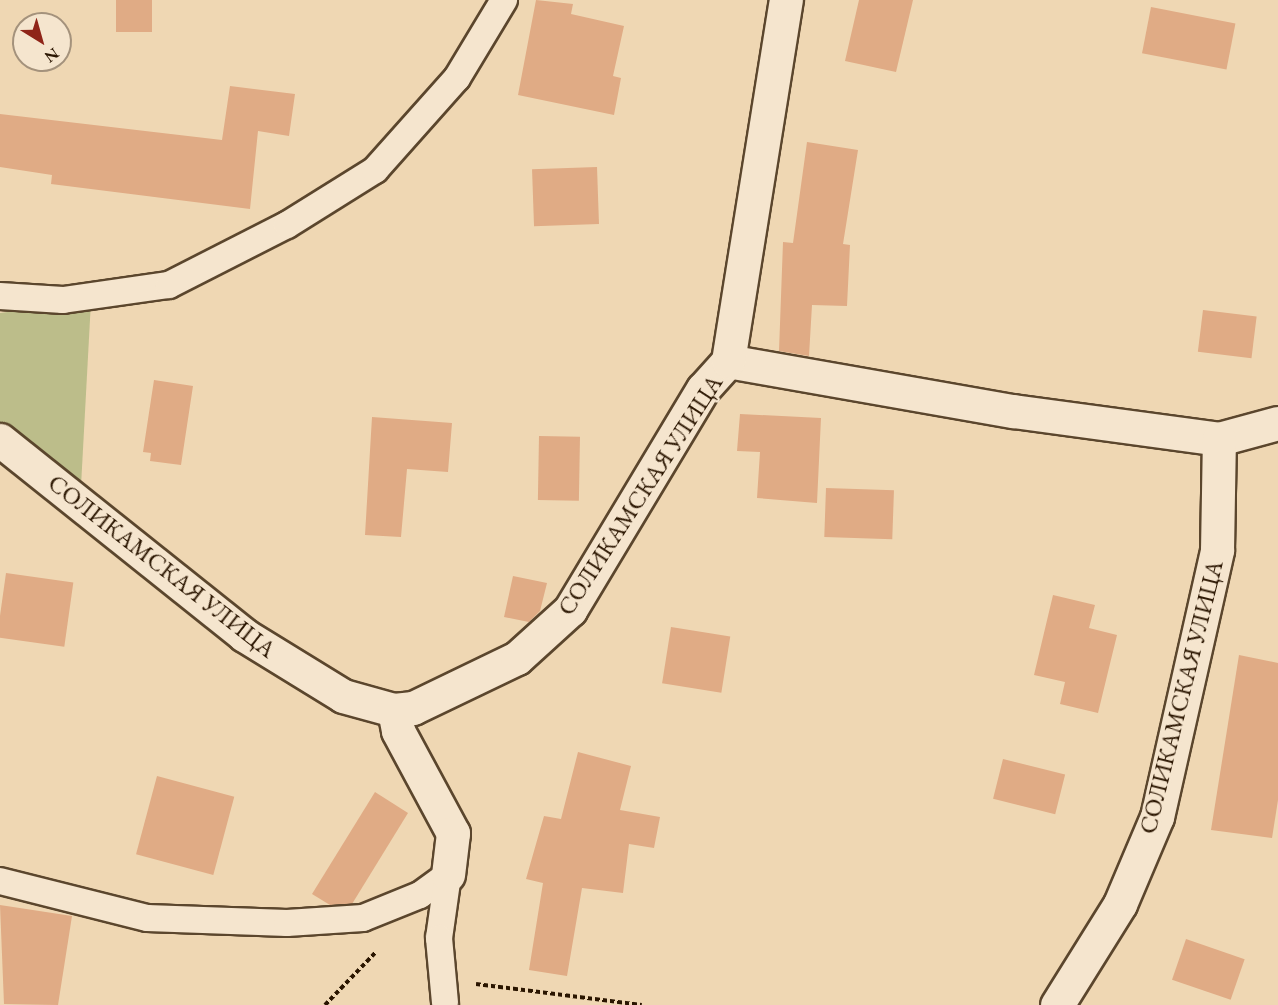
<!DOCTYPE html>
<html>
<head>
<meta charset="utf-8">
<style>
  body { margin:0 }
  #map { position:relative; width:1278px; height:1005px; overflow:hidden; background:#efd7b3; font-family:"EB Garamond",serif }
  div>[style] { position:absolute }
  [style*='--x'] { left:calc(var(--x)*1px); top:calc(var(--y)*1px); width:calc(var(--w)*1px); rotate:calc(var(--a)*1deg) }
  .green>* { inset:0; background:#bcbd8a }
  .building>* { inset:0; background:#e0ab85; transform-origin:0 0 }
  .path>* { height:4px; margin-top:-2px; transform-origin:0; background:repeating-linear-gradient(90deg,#2a1500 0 4.5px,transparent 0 7.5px) }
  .roads { filter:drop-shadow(2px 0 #5b462d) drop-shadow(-2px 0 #5b462d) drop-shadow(0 2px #5b462d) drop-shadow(0 -2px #5b462d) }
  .lane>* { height:26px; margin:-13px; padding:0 13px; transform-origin:13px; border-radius:13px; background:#f5e5ce }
  .street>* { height:33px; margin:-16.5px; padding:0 16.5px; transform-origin:16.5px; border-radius:16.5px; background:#f5e5ce }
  span { translate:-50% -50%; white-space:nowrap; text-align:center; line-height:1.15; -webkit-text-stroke:5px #f5e5ce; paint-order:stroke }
  .street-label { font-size:24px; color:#2a1500 }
  .north { position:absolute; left:12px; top:12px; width:60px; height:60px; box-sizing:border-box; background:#f5e5ce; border:2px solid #a4927c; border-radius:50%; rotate:143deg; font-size:16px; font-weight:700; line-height:24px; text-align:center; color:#2a1500 }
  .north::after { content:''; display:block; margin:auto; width:21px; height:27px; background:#8f2418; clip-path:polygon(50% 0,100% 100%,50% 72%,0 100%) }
</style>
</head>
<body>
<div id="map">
  <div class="green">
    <div style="clip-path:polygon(91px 301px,81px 486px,0 426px,0 313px)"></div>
  </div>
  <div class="building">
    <div style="left:116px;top:0;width:36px;height:32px"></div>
    <div style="clip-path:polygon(536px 0,573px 4px,571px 14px,624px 26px,613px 76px,621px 78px,614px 115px,518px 95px)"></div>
    <div style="clip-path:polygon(859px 0,913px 0,896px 72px,845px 61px)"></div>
    <div style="left:1151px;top:7px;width:86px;height:47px;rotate:11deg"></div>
    <div style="clip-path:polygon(230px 86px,295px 94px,289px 136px,258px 131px,250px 209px,51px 184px,52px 175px,0 167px,0 114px,222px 140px)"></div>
    <div style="clip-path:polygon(807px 142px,858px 150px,843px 244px,850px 245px,847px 306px,812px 305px,809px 356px,779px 351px,783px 242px,793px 243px)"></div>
    <div style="left:597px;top:167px;width:57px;height:65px;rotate:88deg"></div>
    <div style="left:1203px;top:310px;width:54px;height:42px;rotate:7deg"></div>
    <div style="clip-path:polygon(154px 380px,193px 386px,181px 465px,150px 461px,151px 453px,143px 452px)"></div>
    <div style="clip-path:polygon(740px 414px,821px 418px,817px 503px,757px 498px,760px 452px,737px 451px)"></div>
    <div style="clip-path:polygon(372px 417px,452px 423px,448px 472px,407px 469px,401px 537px,365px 535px)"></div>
    <div style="left:539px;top:436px;width:41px;height:64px;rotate:1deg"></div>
    <div style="left:826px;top:488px;width:68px;height:49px;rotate:2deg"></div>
    <div style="left:6px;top:573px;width:68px;height:65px;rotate:8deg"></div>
    <div style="clip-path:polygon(513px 576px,547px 583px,540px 611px,529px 622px,504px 617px)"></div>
    <div style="clip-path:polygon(1053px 595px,1095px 605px,1089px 628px,1117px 635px,1098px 713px,1060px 704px,1065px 682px,1034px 675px)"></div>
    <div style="left:671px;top:627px;width:60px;height:57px;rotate:9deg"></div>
    <div style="clip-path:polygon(1239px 655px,1278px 663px,1278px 800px,1272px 838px,1211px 830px)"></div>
    <div style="clip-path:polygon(578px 752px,631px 766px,620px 810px,660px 817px,654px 848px,629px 844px,623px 893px,582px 888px,567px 976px,529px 970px,543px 883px,526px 879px,544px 816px,561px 819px)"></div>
    <div style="left:1003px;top:759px;width:64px;height:41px;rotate:14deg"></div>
    <div style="left:157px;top:776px;width:80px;height:81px;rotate:15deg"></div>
    <div style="clip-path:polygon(375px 792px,408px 813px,352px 904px,330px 905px,312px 894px)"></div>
    <div style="clip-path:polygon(0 905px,72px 916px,58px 1005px,4px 1004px)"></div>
    <div style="left:1186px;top:939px;width:62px;height:43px;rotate:19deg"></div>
  </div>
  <div class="path">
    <div style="--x:476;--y:984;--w:167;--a:7.2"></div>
    <div style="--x:325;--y:1005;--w:74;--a:-46.1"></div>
  </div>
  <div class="roads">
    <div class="lane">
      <div style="--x:0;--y:296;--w:63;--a:3.6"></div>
      <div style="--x:63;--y:300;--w:107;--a:-8.1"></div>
      <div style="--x:169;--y:285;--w:132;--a:-27"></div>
      <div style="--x:287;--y:225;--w:104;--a:-32"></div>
      <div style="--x:375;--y:170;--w:123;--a:-48.3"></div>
      <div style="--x:457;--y:78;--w:91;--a:-58.9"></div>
      <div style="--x:0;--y:881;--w:152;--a:14.1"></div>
      <div style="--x:147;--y:918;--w:140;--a:2"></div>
      <div style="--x:287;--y:923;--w:76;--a:-3.8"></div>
      <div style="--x:363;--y:918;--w:61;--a:-22"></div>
      <div style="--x:420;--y:895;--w:34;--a:-36"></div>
      <div style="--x:448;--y:875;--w:64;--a:98.1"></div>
      <div style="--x:439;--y:938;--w:65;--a:84.7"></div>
    </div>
    <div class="street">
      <div style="--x:728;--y:361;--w:289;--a:10"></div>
      <div style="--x:1013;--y:411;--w:208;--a:7.7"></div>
      <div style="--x:1219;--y:439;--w:61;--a:-15.2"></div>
      <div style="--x:0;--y:440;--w:312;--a:38.6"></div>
      <div style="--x:244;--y:635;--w:116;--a:31.6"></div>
      <div style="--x:343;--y:696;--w:53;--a:15.4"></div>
      <div style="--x:394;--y:710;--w:19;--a:-6"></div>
      <div style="--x:413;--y:708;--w:115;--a:-25.7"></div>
      <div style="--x:517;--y:658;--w:72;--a:-42.2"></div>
      <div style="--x:570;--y:610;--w:258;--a:-59"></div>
      <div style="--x:703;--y:389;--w:38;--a:-48"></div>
      <div style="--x:728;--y:361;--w:366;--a:-80.9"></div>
      <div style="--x:394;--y:710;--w:21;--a:79"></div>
      <div style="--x:398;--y:731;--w:116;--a:61.7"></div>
      <div style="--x:453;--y:833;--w:42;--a:96.8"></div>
      <div style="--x:1057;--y:1005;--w:119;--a:-58"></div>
      <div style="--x:1120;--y:904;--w:95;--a:-67"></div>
      <div style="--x:1157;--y:817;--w:274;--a:-77.3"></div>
      <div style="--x:1217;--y:550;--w:111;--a:-89"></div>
    </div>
  </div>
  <div class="street-label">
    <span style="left:640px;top:495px;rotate:-57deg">СОЛИКАМСКАЯ УЛИЦА</span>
    <span style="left:162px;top:566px;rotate:38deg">СОЛИКАМСКАЯ УЛИЦА</span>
    <span style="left:1181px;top:697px;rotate:-76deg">СОЛИКАМСКАЯ УЛИЦА</span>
  </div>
  <div class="north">N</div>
</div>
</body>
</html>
